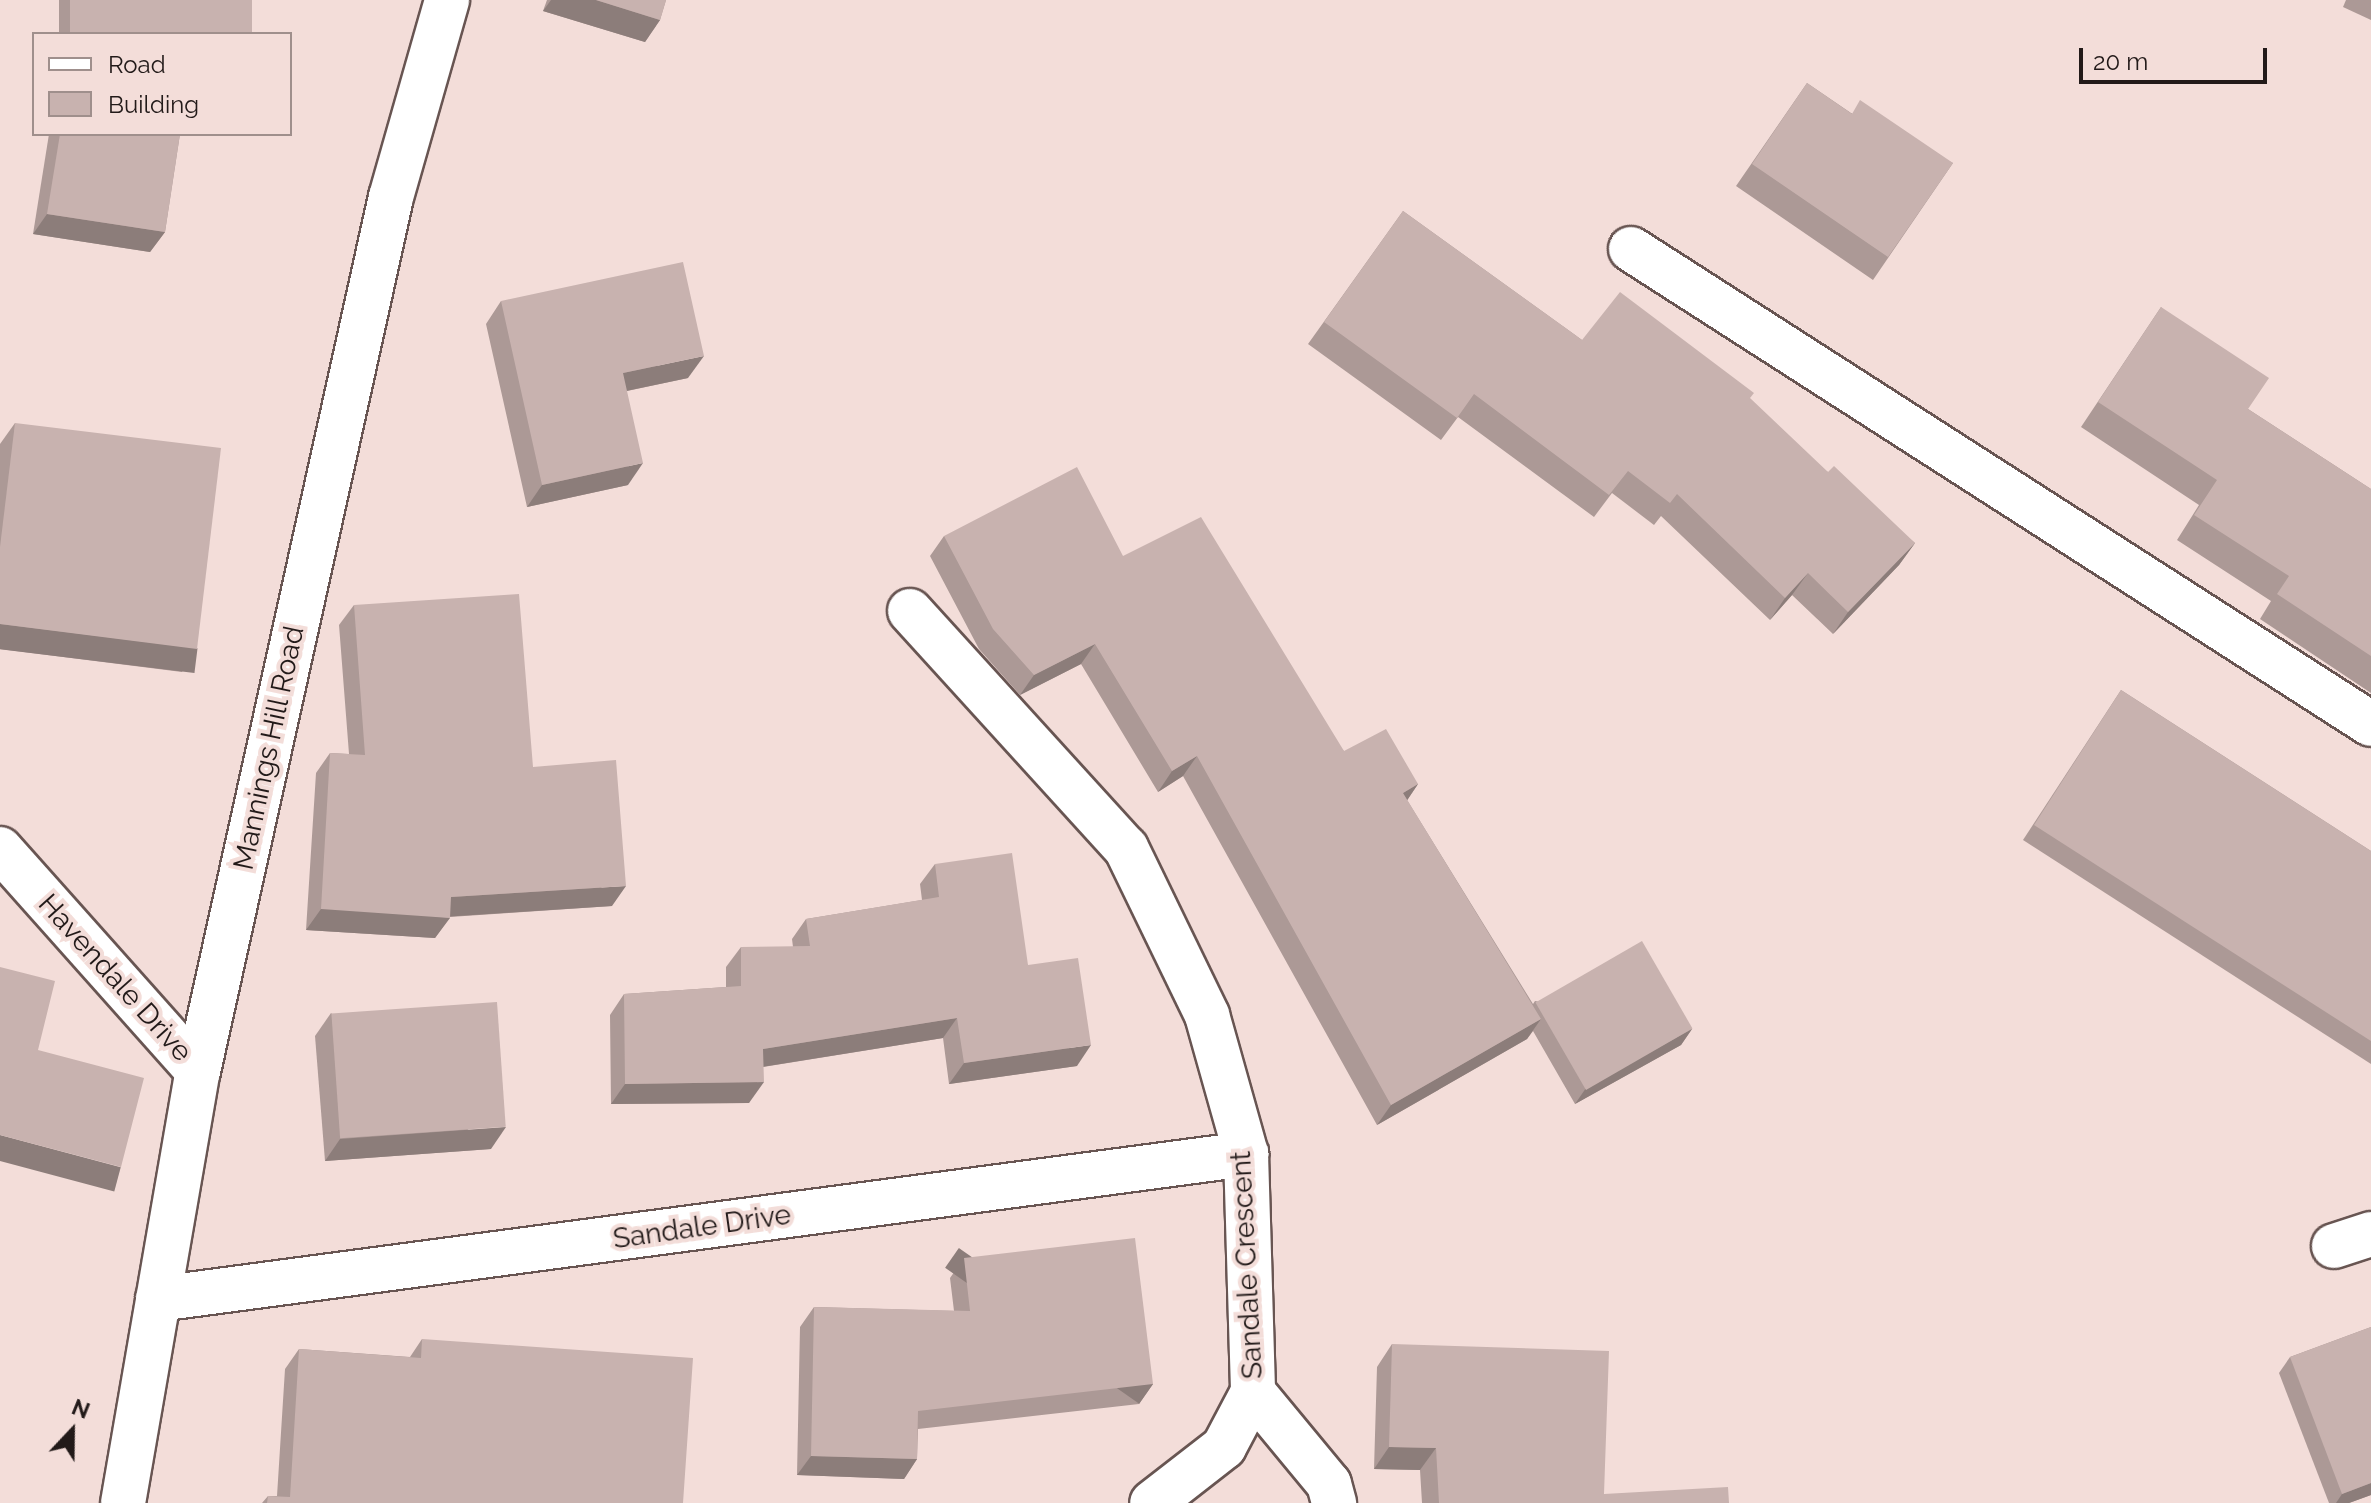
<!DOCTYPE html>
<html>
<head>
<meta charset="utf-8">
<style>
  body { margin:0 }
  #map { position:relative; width:2371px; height:1503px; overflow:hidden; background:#f3ddd9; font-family:Raleway,sans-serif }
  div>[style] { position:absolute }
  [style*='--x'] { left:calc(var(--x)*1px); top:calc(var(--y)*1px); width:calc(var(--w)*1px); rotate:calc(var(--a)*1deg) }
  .roads { filter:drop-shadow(2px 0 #685552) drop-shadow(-2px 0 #685552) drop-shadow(0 2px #685552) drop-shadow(0 -2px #685552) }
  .minor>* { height:44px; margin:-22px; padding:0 22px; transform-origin:22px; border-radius:22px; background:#fff }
  .major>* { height:44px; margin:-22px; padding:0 22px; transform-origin:22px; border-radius:22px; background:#fff }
  .wall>* { inset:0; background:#ac9996; transform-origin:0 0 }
  .shaded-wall>* { inset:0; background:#8c7d7a; transform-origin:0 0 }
  .building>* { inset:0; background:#c8b2af; transform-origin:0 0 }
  span { translate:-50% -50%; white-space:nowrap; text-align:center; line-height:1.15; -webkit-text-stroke:8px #f3ddd9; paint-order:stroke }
  .street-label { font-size:28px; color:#221a19 }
  .legend { position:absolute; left:32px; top:32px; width:260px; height:104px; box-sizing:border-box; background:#f3ddd9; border:2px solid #9f8f8c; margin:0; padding:10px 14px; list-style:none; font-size:24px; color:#221a19 }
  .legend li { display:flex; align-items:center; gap:16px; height:40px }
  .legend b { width:40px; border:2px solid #9f8f8c }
  .north { position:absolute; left:32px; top:1391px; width:80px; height:80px; -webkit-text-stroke:6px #f3ddd9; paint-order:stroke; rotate:22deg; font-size:22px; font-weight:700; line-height:32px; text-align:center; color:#221a19 }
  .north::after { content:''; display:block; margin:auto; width:28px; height:36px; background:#221a19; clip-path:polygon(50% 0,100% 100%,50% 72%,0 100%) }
  .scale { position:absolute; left:2079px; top:48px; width:188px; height:36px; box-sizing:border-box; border:4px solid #221a19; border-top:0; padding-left:10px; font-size:24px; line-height:28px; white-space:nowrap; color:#221a19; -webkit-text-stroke:6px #f3ddd9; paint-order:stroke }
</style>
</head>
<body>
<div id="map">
  <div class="roads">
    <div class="minor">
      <div style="--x:1631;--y:249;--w:879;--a:32.7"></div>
      <div style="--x:910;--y:611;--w:321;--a:47.7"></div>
      <div style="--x:1126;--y:848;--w:186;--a:64.1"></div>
      <div style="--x:1207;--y:1015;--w:144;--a:74.3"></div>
      <div style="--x:1246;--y:1154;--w:238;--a:88.3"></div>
      <div style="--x:1253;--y:1392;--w:62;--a:117.8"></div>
      <div style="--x:1224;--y:1447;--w:91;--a:142.1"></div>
      <div style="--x:0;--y:849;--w:297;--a:48.3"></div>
      <div style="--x:2334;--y:1246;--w:39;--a:-18"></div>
      <div style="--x:158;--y:1299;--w:1098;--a:-7.59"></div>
      <div style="--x:1253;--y:1392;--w:119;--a:50.4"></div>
      <div style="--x:1329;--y:1484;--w:20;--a:75"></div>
    </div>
    <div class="major">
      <div style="--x:123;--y:1503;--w:438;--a:-80.2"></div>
      <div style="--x:198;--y:1071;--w:895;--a:-77.55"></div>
      <div style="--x:391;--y:197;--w:205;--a:-74.1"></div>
    </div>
  </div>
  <div class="wall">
    <div style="left:59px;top:0;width:193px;height:35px"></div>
    <div style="clip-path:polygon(547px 0,666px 0,660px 20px,645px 42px,543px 11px)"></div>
    <div style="clip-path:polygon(2346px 0,2371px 0,2371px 20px,2343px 7px)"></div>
    <div style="clip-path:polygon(1807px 83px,1851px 113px,1953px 163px,1873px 280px,1736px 186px)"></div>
    <div style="clip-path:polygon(49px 134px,180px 134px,165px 232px,150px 252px,33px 234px)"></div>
    <div style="clip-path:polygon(1403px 211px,1582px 340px,1828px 472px,1915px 543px,1899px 565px,1833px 634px,1792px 595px,1770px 620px,1661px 516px,1654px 525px,1612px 493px,1594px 517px,1458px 417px,1441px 440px,1308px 344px)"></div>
    <div style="clip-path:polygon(501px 301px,688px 378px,627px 391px,628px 485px,527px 507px,486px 324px)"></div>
    <div style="clip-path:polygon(2161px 307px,2248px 409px,2371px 489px,2371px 693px,2260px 619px,2271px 601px,2177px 540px,2199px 505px,2081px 427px)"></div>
    <div style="clip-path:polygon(15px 423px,197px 649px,182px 672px,0 649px,0 444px)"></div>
    <div style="clip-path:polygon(944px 536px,1123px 556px,1344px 751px,1418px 784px,1407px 800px,1533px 1004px,1535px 1001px,1692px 1029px,1681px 1045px,1575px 1104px,1533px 1031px,1527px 1039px,1377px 1125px,1183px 776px,1158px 792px,1081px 664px,1020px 695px,979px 649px,930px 556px)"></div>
    <div style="clip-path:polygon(354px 605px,533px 767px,612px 906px,450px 917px,435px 938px,306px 930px,316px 773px,330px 753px,349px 754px,339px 625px)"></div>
    <div style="clip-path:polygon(2121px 690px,2371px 851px,2371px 1064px,2023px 840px)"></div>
    <div style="clip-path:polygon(935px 864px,1028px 965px,1077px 1066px,949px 1084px,943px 1038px,763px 1067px,749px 1103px,611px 1104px,610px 1015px,624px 994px,726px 987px,726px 967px,741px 947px,793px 947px,792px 939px,806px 919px,922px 900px,920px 884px)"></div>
    <div style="clip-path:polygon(331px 1013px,491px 1149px,325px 1161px,315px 1036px)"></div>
    <div style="clip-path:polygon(964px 1258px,1153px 1384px,1139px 1404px,918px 1429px,917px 1459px,904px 1479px,797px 1475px,800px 1327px,814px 1307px,954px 1311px,950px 1278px)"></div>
    <div style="clip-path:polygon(2371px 1327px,2371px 1495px,2349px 1503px,2329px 1503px,2279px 1373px,2290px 1357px)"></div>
    <div style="clip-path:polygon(422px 1339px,683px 1503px,262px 1503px,268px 1496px,277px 1496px,285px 1369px,299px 1349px,410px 1357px)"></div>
    <div style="clip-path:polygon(1392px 1344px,1604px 1494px,1729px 1503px,1422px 1503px,1420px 1470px,1374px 1469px,1377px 1367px)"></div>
  </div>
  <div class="shaded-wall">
    <div style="clip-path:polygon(551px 0,596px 0,660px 20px,645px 42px,543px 11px)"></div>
    <div style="clip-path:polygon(47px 214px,165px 232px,150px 252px,33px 234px)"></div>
    <div style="clip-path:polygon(704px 356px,688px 378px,607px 395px,623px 373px)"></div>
    <div style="clip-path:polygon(643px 463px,628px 485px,527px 507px,542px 485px)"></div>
    <div style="clip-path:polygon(1915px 543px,1899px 565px,1833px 634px,1848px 612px)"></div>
    <div style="clip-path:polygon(1808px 573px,1792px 595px,1770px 620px,1785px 598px)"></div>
    <div style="left:0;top:624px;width:199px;height:25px;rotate:7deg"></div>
    <div style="clip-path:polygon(1095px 644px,1081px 664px,1020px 695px,1034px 675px)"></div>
    <div style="clip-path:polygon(1197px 756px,1183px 776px,1158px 792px,1172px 771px)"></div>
    <div style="clip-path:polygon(1418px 784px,1404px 805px,1403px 793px)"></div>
    <div style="clip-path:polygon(626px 886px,612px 906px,442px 917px,450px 918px,435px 938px,306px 930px,321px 909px,451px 897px)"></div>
    <div style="clip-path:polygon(957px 1018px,943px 1038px,749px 1069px,763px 1049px)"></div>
    <div style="clip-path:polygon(1541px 1019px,1527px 1039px,1377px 1125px,1391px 1105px)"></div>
    <div style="clip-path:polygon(1692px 1029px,1681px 1045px,1575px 1104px,1586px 1088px)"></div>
    <div style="clip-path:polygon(1091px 1045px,1077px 1066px,949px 1084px,964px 1063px)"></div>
    <div style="clip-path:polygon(764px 1082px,749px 1103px,611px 1104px,625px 1084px)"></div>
    <div style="clip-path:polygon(506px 1127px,491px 1149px,325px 1161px,340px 1139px)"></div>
    <div style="left:0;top:1135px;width:125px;height:25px;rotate:15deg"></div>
    <div style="left:1153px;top:1384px;width:24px;height:237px;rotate:125deg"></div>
    <div style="clip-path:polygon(1389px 1447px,1436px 1448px,1420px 1470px,1374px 1469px)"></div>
    <div style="clip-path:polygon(811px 1456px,917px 1459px,904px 1479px,797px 1475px)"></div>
    <div style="clip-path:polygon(2371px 1483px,2371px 1495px,2349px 1503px,2336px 1503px,2342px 1494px)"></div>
  </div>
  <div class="building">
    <div style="left:70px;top:0;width:182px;height:35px"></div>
    <div style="clip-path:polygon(596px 0,666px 0,660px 20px)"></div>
    <div style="clip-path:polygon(1807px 83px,1852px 114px,1860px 100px,1953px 163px,1888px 257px,1752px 164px)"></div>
    <div style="clip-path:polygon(60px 134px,180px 134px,165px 232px,47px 214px)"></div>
    <div style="clip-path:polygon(1403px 211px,1582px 340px,1620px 292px,1754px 393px,1750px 398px,1828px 472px,1834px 466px,1915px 543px,1848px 612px,1808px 573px,1785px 598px,1677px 494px,1670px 503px,1628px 471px,1609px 495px,1474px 394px,1457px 418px,1324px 322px)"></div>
    <div style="clip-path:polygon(683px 262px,704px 356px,623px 373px,643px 463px,542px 485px,501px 301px)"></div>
    <div style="clip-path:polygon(2161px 307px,2269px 378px,2248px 409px,2371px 489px,2371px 656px,2277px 594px,2289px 576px,2194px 515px,2217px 480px,2098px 402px)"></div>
    <div style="clip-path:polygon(15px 423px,221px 448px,197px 649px,0 624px,0 547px)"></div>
    <div style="clip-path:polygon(1077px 467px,1123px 556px,1201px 517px,1344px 751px,1386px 729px,1418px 784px,1403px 793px,1541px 1019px,1391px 1105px,1197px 756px,1172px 771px,1095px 644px,1034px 675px,993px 629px,944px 536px)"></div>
    <div style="clip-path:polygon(519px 594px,533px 767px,616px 760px,626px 886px,451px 897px,450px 918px,321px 909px,330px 753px,365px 755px,354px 605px)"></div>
    <div style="clip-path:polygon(2121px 690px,2371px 851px,2371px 1041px,2034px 825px)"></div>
    <div style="clip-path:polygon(1012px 853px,1028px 965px,1078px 958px,1091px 1045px,964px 1063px,957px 1018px,763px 1049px,764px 1082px,625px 1084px,624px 994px,741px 986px,741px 947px,810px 946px,806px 919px,939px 897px,935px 864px)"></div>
    <div style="left:1642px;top:941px;width:101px;height:123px;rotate:60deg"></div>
    <div style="clip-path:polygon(0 967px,55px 981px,38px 1050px,144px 1078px,121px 1167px,0 1135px)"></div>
    <div style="left:497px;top:1002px;width:125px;height:166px;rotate:86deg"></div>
    <div style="clip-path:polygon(1135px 1238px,1153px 1384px,918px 1411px,917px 1459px,811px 1456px,814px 1307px,970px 1311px,964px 1258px)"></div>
    <div style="clip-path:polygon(2371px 1327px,2371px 1483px,2342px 1494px,2290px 1357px)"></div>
    <div style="clip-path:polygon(422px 1339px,693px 1358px,683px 1503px,267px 1503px,268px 1496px,290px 1497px,299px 1349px,421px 1358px)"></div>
    <div style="clip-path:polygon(1392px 1344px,1609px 1351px,1604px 1494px,1728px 1487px,1729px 1503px,1439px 1503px,1436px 1448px,1389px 1447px)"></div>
  </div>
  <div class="street-label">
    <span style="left:269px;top:748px;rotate:-78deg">Mannings Hill Road</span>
    <span style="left:115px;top:978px;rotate:48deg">Havendale Drive</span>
    <span style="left:702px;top:1227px;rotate:-8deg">Sandale Drive</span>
    <span style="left:1247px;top:1265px;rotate:-93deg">Sandale Crescent</span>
  </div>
  <ul class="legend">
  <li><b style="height:10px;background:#fff"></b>Road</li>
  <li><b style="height:22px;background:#c8b2af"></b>Building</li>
  </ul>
  <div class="north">N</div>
  <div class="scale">20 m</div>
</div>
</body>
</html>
